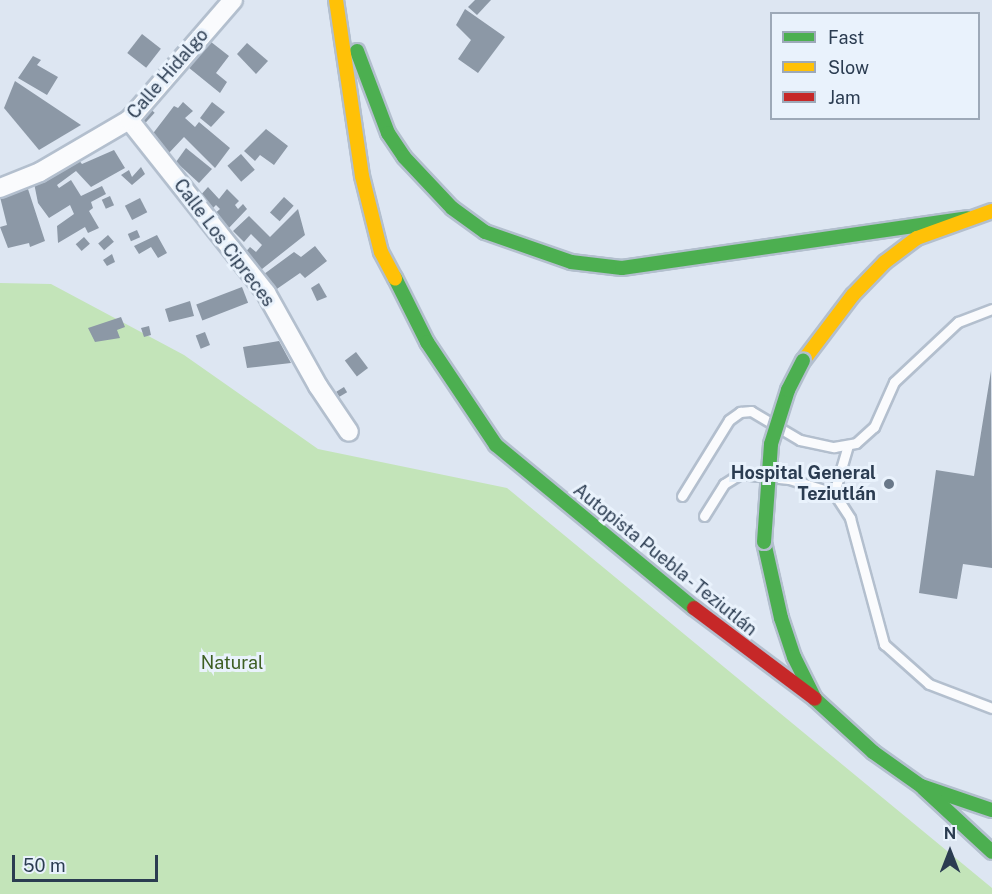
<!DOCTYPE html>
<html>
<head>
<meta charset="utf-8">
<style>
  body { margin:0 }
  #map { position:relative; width:992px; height:894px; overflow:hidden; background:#dde6f2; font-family:"Public Sans",sans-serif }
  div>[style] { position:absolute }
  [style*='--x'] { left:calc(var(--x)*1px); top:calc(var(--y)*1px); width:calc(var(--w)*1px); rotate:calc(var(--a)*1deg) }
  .green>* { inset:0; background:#c3e4b9 }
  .building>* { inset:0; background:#8c98a6; transform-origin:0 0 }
  .roads { filter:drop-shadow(2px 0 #b3bfce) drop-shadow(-2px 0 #b3bfce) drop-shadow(0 2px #b3bfce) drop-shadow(0 -2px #b3bfce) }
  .lane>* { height:9px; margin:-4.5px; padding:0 4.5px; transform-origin:4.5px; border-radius:4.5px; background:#fafbfd }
  .street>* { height:18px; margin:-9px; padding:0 9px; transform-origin:9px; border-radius:9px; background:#fafbfd }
  .fast>* { height:14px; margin:-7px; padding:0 7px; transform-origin:7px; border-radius:7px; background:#4caf50 }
  .slow>* { height:14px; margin:-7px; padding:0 7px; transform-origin:7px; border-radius:7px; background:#ffc107 }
  .jam>* { height:14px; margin:-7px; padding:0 7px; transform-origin:7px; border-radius:7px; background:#c62828 }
  .bridges { filter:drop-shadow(2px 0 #b3bfce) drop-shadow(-2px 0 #b3bfce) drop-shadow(0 2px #b3bfce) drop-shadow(0 -2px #b3bfce) }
  .fast-bridge>* { height:14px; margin:-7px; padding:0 7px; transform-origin:7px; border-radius:7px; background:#4caf50 }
  .dots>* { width:16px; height:16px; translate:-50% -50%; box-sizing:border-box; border:3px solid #e9f2fc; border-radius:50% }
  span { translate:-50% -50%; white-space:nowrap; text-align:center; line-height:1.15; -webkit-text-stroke:6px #e9f2fc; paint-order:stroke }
  .street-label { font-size:18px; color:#2b3c51 }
  .poi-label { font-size:18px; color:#2b3c51; font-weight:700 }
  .right { translate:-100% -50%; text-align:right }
  .park-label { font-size:18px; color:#3d5e22 }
  .legend { position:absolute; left:770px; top:12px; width:210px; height:108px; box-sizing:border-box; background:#e9f2fc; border:2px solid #9da9b8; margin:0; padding:8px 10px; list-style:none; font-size:18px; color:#2b3c51 }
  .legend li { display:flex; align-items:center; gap:12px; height:30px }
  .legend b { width:30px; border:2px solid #9da9b8 }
  .north { position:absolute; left:920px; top:822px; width:60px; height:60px; -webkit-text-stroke:4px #e9f2fc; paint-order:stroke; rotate:0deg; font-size:16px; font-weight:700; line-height:24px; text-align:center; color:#2b3c51 }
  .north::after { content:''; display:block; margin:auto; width:21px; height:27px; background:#2b3c51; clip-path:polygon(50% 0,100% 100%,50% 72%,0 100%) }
  .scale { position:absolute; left:12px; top:855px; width:146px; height:27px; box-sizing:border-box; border:3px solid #2b3c51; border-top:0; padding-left:8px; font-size:18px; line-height:21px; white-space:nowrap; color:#2b3c51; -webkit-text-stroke:4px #e9f2fc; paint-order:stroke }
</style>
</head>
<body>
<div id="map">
  <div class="green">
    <div style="clip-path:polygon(0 283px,51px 284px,184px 355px,318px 449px,507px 488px,992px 888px,992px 894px,0 894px)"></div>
  </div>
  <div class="building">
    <div style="clip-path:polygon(475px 0,491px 0,477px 15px,468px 7px)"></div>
    <div style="clip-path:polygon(465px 9px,505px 37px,478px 73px,458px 59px,471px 40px,456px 25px)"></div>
    <div style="left:142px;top:34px;width:24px;height:24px;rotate:38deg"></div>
    <div style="clip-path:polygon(206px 38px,229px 56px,216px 73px,227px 82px,220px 93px,183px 63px)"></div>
    <div style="clip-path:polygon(247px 43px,268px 61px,256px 74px,237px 54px)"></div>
    <div style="clip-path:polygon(33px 56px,41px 60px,37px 65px,58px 77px,47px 95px,18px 78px)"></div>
    <div style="clip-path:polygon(15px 81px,81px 125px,39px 150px,4px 108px)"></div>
    <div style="clip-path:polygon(183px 102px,193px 111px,185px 118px,195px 127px,199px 122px,230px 148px,215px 168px,184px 137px,168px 154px,151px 136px,174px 106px,178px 108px)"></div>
    <div style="clip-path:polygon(212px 102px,225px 112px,211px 127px,200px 118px)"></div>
    <div style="left:145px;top:104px;width:13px;height:16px;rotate:42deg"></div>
    <div style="clip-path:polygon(266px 129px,288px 146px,274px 165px,260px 155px,255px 161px,244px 151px)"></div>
    <div style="clip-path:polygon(186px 148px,212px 169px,199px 183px,176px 162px)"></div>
    <div style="clip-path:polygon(114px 150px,125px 168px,91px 187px,76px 171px,57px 185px,59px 188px,71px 180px,81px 196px,102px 186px,106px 194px,91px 202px,93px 208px,89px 211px,99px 228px,88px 233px,85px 227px,58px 243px,57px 226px,74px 214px,70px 205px,49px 218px,38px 203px,34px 183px,77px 158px,82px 164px)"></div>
    <div style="left:241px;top:154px;width:21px;height:18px;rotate:49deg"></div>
    <div style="clip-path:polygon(141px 167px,145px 174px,132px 185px,121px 175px,129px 170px,132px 177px)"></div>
    <div style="clip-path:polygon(208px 187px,219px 199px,227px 189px,239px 201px,235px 205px,238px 209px,243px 204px,247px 209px,226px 231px,213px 215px,220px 209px,216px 205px,210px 211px,198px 198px)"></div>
    <div style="clip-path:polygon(28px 189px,45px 241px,30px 247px,29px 243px,8px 248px,0 227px,7px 225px,0 197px)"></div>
    <div style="left:110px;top:196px;width:10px;height:9px;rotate:66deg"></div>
    <div style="left:284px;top:197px;width:13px;height:21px;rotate:42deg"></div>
    <div style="left:140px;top:198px;width:16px;height:17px;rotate:63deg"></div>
    <div style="clip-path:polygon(298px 209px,305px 235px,257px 273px,241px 257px,250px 247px,256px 252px,262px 245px,251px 234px,244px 242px,233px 231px,249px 216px,270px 237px)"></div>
    <div style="left:137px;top:230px;width:8px;height:10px;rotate:67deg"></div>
    <div style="left:108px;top:235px;width:9px;height:13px;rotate:49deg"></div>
    <div style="clip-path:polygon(157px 235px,167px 253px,158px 258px,151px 247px,139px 254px,134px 246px)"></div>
    <div style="left:84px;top:237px;width:9px;height:11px;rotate:49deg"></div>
    <div style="clip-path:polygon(315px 246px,327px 261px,305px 278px,300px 273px,271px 293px,260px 277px,294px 252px,301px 257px)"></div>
    <div style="clip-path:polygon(112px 254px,115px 262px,107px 266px,103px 260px)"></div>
    <div style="clip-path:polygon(319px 283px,327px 297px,317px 301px,311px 288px)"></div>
    <div style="left:242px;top:287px;width:17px;height:49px;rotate:69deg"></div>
    <div style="clip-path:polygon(190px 301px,194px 316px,169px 322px,165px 309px)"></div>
    <div style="clip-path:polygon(121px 317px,125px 327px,117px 330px,120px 338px,95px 342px,88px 328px)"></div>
    <div style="clip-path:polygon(149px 326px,151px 335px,144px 337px,141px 328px)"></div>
    <div style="left:205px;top:332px;width:14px;height:10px;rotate:69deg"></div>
    <div style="clip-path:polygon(279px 341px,291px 363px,247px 368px,243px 347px)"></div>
    <div style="left:356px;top:352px;width:20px;height:14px;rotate:53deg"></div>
    <div style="clip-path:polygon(991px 371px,992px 568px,963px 564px,957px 599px,919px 593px,936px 470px,974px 476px)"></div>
    <div style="left:344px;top:387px;width:6px;height:9px;rotate:59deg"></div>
  </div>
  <div class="roads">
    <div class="lane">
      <div style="--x:834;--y:493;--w:50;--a:-73.7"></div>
      <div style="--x:682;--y:496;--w:89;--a:-58.3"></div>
      <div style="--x:729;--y:420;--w:14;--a:-36"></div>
      <div style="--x:740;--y:412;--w:11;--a:-5"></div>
      <div style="--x:751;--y:411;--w:57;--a:30.6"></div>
      <div style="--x:800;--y:440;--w:35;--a:12"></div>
      <div style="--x:834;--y:447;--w:22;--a:-10"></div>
      <div style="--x:856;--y:443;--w:24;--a:-42"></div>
      <div style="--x:874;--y:427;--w:49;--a:-66"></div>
      <div style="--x:894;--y:382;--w:88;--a:-43.2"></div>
      <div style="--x:958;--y:322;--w:36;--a:-21"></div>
      <div style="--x:704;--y:516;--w:38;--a:-58"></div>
      <div style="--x:724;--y:484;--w:19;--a:-32"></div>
      <div style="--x:740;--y:474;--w:49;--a:5.8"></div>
      <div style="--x:789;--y:479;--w:47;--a:17.3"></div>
      <div style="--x:834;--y:493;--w:30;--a:57"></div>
      <div style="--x:850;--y:518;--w:131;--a:74.9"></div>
      <div style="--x:884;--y:644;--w:60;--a:41.6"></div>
      <div style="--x:929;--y:684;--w:67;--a:20.9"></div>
    </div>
    <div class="street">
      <div style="--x:129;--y:120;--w:221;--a:51.6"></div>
      <div style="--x:266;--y:293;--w:107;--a:60.8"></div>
      <div style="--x:318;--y:386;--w:55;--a:56"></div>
      <div style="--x:0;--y:188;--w:43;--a:-21.8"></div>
      <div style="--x:40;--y:172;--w:103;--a:-30.3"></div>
      <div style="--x:129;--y:120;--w:159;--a:-49.1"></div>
    </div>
    <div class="fast">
      <div style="--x:357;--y:51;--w:88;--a:69.3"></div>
      <div style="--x:388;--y:133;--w:29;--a:56"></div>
      <div style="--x:404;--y:157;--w:70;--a:46.7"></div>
      <div style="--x:452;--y:208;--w:41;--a:36"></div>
      <div style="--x:485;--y:232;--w:91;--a:19.2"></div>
      <div style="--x:571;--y:262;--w:51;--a:6.7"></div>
      <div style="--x:622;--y:268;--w:349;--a:-8.2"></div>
      <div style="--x:395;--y:278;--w:72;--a:63.4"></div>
      <div style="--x:427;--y:342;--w:124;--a:56.2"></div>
      <div style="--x:496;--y:445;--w:256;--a:39.5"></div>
      <div style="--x:764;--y:542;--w:78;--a:77.4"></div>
      <div style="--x:781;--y:618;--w:41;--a:71.6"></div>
      <div style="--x:794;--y:657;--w:47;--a:63.4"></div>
      <div style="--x:815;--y:699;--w:79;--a:42.4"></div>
      <div style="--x:873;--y:752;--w:59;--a:35.3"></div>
      <div style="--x:921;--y:786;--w:75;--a:18.7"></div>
      <div style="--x:923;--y:788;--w:94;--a:42.8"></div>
    </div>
    <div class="slow">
      <div style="--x:336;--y:0;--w:178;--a:81.6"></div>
      <div style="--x:362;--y:176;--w:78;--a:76"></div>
      <div style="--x:381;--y:252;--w:30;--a:62"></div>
      <div style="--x:803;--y:361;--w:83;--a:-52.9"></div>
      <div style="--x:853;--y:295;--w:46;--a:-45.9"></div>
      <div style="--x:885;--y:262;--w:40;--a:-37"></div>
      <div style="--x:917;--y:238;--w:80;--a:-19.8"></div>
    </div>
    <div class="jam">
      <div style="--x:694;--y:608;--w:151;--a:36.9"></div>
    </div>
  </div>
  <div class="bridges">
    <div class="fast-bridge">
      <div style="--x:764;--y:542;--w:98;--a:-85.9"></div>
      <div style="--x:771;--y:444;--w:57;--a:-72.5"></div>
      <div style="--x:788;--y:390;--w:33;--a:-63"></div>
    </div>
  </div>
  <div class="dots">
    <div style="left:889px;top:484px;background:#697889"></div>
  </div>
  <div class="street-label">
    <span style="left:168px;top:74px;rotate:-49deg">Calle Hidalgo</span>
    <span style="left:224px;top:243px;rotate:53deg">Calle Los Cipreces</span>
    <span style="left:665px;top:560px;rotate:39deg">Autopista Puebla - Teziutlán</span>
  </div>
  <div class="poi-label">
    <span class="right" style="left:876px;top:484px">Hospital General<br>Teziutlán</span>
  </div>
  <div class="park-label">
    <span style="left:232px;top:663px">Natural</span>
  </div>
  <ul class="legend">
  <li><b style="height:8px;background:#4caf50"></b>Fast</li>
  <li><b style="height:8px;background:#ffc107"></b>Slow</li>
  <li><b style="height:8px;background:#c62828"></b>Jam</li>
  </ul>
  <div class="north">N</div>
  <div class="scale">50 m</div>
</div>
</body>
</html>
